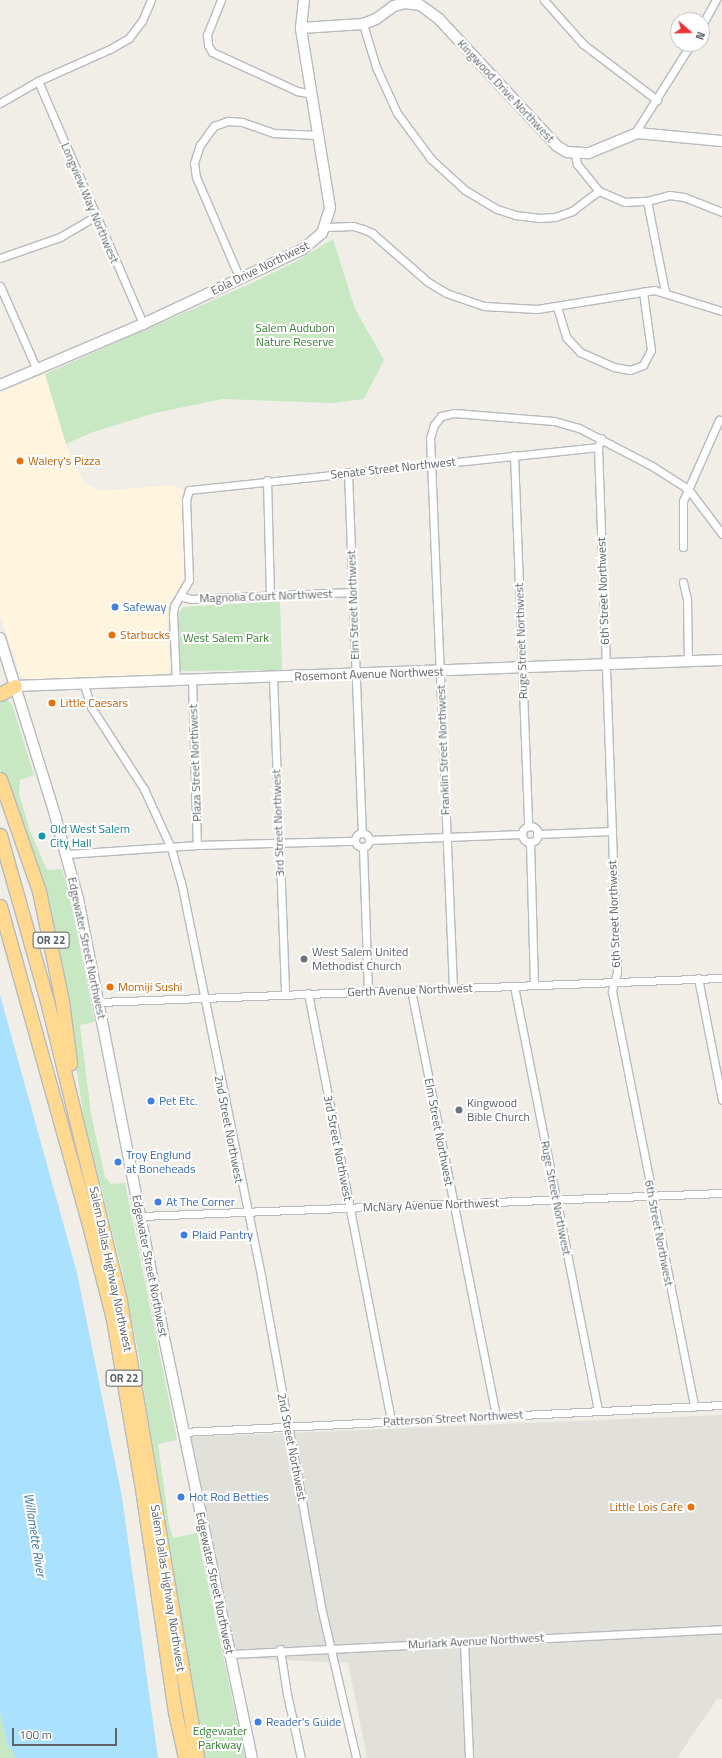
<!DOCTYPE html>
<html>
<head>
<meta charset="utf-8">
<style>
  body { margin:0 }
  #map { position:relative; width:722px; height:1758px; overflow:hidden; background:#f1eee7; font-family:"Titillium Web",sans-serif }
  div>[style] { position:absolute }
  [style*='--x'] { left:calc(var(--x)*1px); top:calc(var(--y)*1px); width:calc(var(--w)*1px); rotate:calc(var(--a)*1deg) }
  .commercial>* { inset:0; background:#fff4de }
  .industrial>* { inset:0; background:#e2e0db }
  .green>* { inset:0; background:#c7e8c3 }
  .water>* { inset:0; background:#a9e1ff }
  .roads { filter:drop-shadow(1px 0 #b7babe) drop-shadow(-1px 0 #b7babe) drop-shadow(0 1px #b7babe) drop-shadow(0 -1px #b7babe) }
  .street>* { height:7px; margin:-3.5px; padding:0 3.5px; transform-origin:3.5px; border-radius:3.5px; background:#fff }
  .street>.ring { margin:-3.5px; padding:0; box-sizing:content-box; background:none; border:7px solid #fff; border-radius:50% }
  .secondary>* { height:10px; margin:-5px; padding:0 5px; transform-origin:5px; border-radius:5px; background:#fff }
  .highway>* { height:13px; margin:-6.5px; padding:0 6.5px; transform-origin:6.5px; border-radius:6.5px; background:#ffd990 }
  .dots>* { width:11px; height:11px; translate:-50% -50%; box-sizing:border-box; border:2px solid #fff; border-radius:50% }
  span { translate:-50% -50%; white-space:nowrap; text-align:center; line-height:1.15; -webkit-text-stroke:4px #fff; paint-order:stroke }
  .shield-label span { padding:1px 3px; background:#fff; border:1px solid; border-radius:3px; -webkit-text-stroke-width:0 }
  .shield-label { font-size:11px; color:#5e6367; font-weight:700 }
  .street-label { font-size:12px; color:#5e6367 }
  .park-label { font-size:12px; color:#368232 }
  .food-label { font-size:12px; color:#c56008 }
  .left { translate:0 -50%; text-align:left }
  .right { translate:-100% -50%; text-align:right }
  .shop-label { font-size:12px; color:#366cbe }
  .culture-label { font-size:12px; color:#0d838f }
  .worship-label { font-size:12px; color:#5b616d }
  .water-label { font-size:13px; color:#3b77a3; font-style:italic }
  .north { position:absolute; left:670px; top:12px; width:40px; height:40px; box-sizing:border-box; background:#fff; border:1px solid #bfc1c2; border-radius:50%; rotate:110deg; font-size:11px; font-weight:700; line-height:16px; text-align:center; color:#5e6367 }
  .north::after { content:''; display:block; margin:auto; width:14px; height:18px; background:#ee3032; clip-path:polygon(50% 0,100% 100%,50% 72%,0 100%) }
  .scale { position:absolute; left:12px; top:1728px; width:105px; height:18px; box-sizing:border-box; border:2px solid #5e6367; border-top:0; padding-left:5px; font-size:12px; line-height:14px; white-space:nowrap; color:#5e6367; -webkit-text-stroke:3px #fff; paint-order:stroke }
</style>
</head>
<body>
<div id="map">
  <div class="commercial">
    <div style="clip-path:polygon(45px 374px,66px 444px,84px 483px,100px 491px,174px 485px,183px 492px,184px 580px,170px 603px,167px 615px,170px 667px,167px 677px,31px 682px,20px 675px,0 615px,0 393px)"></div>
  </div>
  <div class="industrial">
    <div style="clip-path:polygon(722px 1415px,722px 1699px,717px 1699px,677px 1758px,367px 1758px,348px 1663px,238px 1658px,191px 1437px)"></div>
  </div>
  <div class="green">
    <div style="clip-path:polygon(333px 239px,355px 309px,384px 360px,364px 399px,333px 403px,223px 399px,155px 413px,90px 433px,66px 444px,45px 374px,252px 283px,297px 261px)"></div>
    <div style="clip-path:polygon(280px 601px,282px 670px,182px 671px,180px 664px,178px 616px,183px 607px)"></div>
    <div style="clip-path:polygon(0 699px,8px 700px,12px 704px,34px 775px,20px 780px,19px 794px,30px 831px,46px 868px,48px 870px,62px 869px,69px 892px,95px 1022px,80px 1025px,91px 1114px,105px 1177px,111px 1184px,125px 1183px,177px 1440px,158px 1444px,169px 1524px,173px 1538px,197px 1533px,245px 1758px,203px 1758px,164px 1530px,139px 1356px,121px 1266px,84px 1119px,64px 988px,20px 820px,0 769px)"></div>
    <div style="clip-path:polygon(0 1712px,7px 1743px,16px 1758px,0 1758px)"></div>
  </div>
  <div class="water">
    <div style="clip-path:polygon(0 995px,77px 1273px,122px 1497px,158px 1758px,16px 1758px,7px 1743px,0 1712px)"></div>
  </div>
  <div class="roads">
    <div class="street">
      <div style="--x:221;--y:0;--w:38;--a:112"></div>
      <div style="--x:207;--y:35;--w:10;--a:84"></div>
      <div style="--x:208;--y:45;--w:8;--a:60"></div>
      <div style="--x:212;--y:52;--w:94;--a:24.6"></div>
      <div style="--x:297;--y:91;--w:14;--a:12"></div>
      <div style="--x:544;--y:0;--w:59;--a:48.4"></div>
      <div style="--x:583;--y:44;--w:93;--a:37.1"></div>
      <div style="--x:363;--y:24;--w:45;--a:73.2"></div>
      <div style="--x:376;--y:67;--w:51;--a:65.5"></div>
      <div style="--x:397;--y:113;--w:57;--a:53.5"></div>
      <div style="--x:431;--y:159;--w:46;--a:42.4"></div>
      <div style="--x:465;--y:190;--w:37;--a:31"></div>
      <div style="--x:497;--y:209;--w:19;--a:18"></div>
      <div style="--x:515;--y:215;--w:25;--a:7"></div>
      <div style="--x:540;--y:218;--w:15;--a:-4"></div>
      <div style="--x:555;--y:217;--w:18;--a:-19"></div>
      <div style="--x:572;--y:211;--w:34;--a:-37"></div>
      <div style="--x:702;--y:25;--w:29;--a:-61"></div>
      <div style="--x:38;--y:81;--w:265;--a:66.6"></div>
      <div style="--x:0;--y:103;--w:44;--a:-30.1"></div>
      <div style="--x:38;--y:81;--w:79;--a:-24"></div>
      <div style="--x:110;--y:49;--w:22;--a:-30"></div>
      <div style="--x:129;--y:38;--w:21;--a:-53"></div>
      <div style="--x:142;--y:21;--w:23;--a:-67"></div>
      <div style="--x:637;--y:133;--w:5;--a:-79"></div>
      <div style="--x:638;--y:128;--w:99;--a:-57.8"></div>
      <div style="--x:575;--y:154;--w:10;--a:79"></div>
      <div style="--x:577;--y:164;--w:35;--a:51"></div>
      <div style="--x:599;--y:191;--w:28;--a:23"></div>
      <div style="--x:625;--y:202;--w:22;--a:-3"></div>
      <div style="--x:647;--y:201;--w:93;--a:78.8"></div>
      <div style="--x:647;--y:201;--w:23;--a:-15"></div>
      <div style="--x:669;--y:195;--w:15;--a:8"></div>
      <div style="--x:684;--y:197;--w:41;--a:21.5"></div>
      <div style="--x:325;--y:227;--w:28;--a:-2"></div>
      <div style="--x:353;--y:226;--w:10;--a:17"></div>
      <div style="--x:363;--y:229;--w:10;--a:24"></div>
      <div style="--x:372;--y:233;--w:74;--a:41.2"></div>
      <div style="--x:428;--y:282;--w:21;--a:31"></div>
      <div style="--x:446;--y:293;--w:40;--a:18.9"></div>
      <div style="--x:484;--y:306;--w:53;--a:3.2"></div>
      <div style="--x:537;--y:309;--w:119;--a:-9.2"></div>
      <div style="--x:654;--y:290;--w:71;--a:17.2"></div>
      <div style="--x:0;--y:258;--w:64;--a:-19.3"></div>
      <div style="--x:60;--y:237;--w:42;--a:-30.3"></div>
      <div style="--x:240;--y:279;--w:111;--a:-113.3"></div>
      <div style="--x:196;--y:177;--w:14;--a:-98"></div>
      <div style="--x:194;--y:163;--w:19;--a:-72"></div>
      <div style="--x:200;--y:145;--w:24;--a:-54"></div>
      <div style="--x:214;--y:126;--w:15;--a:-20"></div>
      <div style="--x:228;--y:121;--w:14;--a:4"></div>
      <div style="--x:242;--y:122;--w:34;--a:19"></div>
      <div style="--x:274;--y:133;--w:44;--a:2.6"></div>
      <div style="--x:0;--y:286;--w:92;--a:66.2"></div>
      <div style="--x:557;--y:307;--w:31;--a:73"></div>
      <div style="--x:566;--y:337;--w:21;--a:47"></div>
      <div style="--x:580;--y:352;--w:37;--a:24"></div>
      <div style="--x:614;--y:367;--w:16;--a:11"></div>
      <div style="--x:630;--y:370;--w:14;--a:-21"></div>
      <div style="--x:643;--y:365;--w:17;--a:-62"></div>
      <div style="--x:651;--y:350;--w:59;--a:-97.9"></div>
      <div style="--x:601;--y:438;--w:9;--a:108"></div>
      <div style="--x:598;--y:447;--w:525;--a:87.93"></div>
      <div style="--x:617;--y:972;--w:20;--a:105"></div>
      <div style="--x:612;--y:991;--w:424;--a:78.8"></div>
      <div style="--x:514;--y:455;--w:372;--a:87.8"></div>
      <div style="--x:348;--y:472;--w:361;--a:87.8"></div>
      <div style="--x:267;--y:480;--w:116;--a:88.5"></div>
      <div style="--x:683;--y:547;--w:46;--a:-90"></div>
      <div style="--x:683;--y:501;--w:89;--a:-66"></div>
      <div style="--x:683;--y:582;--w:17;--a:77"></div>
      <div style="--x:687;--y:599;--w:62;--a:89.1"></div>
      <div style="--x:180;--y:596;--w:11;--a:15"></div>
      <div style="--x:191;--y:599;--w:162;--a:-2.5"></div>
      <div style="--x:273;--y:677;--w:317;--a:87.8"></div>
      <div style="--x:192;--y:680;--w:165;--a:88.3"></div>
      <div style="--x:176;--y:681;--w:66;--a:-92.6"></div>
      <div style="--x:173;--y:615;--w:9;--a:-84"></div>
      <div style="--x:174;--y:606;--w:30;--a:-60"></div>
      <div style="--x:189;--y:580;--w:80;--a:-92.1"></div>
      <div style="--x:186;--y:500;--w:10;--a:-73"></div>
      <div style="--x:189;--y:490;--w:411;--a:-6"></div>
      <div style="--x:84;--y:685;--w:23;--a:72"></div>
      <div style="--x:91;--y:707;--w:98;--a:57.1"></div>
      <div style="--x:144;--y:789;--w:65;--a:65.4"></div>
      <div style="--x:171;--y:848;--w:35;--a:74"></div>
      <div style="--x:181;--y:882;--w:402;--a:78.5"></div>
      <div style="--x:261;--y:1276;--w:336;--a:79.7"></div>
      <div style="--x:321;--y:1607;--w:155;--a:76.9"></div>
      <div class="ring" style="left:522px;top:826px;width:9px;height:9px"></div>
      <div class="ring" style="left:355px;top:833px;width:7px;height:7px"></div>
      <div style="--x:537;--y:834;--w:75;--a:-2.3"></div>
      <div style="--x:370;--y:840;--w:152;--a:-2.3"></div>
      <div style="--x:530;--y:842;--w:143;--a:88.4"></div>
      <div style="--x:363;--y:848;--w:143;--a:88"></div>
      <div style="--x:67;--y:854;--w:130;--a:-4"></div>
      <div style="--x:197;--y:845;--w:158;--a:-1.5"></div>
      <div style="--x:698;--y:978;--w:124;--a:78.9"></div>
      <div style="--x:514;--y:986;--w:433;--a:78.8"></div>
      <div style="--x:453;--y:988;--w:550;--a:-92.39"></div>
      <div style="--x:430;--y:438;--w:14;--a:-73"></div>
      <div style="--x:434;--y:425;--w:11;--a:-52"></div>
      <div style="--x:441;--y:416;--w:13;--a:-13"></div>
      <div style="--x:454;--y:413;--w:100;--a:4.6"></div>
      <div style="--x:554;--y:421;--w:26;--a:16"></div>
      <div style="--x:579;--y:428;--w:82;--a:27.5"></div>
      <div style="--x:652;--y:466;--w:43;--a:32.6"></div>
      <div style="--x:688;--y:489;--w:56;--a:52.9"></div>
      <div style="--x:411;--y:990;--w:434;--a:78.7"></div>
      <div style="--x:308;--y:993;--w:436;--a:79"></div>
      <div style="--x:99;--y:1002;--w:623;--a:-2.21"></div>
      <div style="--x:141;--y:1216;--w:581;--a:-2.27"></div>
      <div style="--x:183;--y:1432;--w:540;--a:-2.87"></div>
      <div style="--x:464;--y:1642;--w:116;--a:87.5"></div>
      <div style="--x:280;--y:1649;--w:46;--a:81.2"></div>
      <div style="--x:287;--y:1694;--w:66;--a:77.7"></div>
      <div style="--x:230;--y:1654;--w:493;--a:-2.9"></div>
    </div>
    <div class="secondary">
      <div style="--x:301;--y:28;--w:62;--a:-3.7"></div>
      <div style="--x:363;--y:24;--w:14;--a:-21"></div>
      <div style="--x:376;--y:19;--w:22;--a:-36"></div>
      <div style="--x:394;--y:6;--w:11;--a:-15"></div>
      <div style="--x:405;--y:3;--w:15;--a:8"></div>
      <div style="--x:420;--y:5;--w:24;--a:36"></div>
      <div style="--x:439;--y:19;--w:173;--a:47.1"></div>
      <div style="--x:557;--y:146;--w:12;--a:31"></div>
      <div style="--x:567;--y:152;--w:22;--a:3"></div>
      <div style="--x:589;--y:153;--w:52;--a:-22.6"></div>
      <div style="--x:637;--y:133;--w:85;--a:5.4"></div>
      <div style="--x:0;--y:385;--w:155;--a:-23.1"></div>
      <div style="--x:143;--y:324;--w:177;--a:-25.1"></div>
      <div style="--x:303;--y:249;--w:25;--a:-40"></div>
      <div style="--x:322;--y:233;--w:26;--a:-72"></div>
      <div style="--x:330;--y:208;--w:182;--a:-99.2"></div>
      <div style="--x:301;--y:28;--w:28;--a:-84"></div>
      <div style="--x:0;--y:638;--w:185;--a:72.7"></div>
      <div style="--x:55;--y:815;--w:87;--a:74.7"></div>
      <div style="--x:78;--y:899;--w:432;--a:78.9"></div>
      <div style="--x:161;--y:1323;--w:444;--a:78.2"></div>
      <div style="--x:15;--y:686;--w:707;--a:-2.11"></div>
    </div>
    <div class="highway">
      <div style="--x:0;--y:694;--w:17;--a:-28"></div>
      <div style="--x:0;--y:779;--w:119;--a:70.8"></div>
      <div style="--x:39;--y:891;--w:112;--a:78.2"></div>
      <div style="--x:62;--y:1001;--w:63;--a:82.6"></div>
      <div style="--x:0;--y:835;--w:173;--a:74.2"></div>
      <div style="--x:47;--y:1001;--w:309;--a:76.3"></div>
      <div style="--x:120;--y:1301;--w:463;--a:80.4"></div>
      <div style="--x:0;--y:906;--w:327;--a:74.4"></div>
      <div style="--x:88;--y:1221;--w:101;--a:75.7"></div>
      <div style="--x:113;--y:1319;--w:172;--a:80.3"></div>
      <div style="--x:142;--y:1489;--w:225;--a:81.6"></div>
      <div style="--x:175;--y:1712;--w:47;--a:77.7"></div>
    </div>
  </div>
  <div class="dots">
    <div style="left:20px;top:461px;background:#e8710a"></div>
    <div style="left:115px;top:607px;background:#3f7fe0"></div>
    <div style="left:112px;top:635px;background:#e8710a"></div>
    <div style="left:52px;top:703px;background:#e8710a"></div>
    <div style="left:42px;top:836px;background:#0f9aa8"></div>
    <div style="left:304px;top:959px;background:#6b7280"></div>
    <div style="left:110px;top:987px;background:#e8710a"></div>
    <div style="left:151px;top:1101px;background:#3f7fe0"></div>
    <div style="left:459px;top:1110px;background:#6b7280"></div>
    <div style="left:118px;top:1162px;background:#3f7fe0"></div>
    <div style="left:158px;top:1202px;background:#3f7fe0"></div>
    <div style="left:184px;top:1235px;background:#3f7fe0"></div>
    <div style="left:181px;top:1497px;background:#3f7fe0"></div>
    <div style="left:691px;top:1507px;background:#e8710a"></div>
    <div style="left:258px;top:1722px;background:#3f7fe0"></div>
  </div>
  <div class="shield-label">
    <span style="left:51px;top:940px">OR 22</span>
    <span style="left:124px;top:1378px">OR 22</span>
  </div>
  <div class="street-label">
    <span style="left:506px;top:91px;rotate:47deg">Kingwood Drive Northwest</span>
    <span style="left:90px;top:203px;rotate:67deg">Longview Way Northwest</span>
    <span style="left:260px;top:268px;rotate:-26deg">Eola Drive Northwest</span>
    <span style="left:393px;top:468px;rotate:-6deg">Senate Street Northwest</span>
    <span style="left:603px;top:591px;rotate:-92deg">6th Street Northwest</span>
    <span style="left:266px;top:596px;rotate:-2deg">Magnolia Court Northwest</span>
    <span style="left:353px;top:605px;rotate:-92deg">Elm Street Northwest</span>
    <span style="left:521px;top:641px;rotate:-92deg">Ruge Street Northwest</span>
    <span style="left:369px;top:674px;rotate:-2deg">Rosemont Avenue Northwest</span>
    <span style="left:443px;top:750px;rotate:-92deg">Franklin Street Northwest</span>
    <span style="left:195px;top:763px;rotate:-92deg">Plaza Street Northwest</span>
    <span style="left:278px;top:823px;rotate:-92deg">3rd Street Northwest</span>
    <span style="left:614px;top:914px;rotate:-92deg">6th Street Northwest</span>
    <span style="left:87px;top:948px;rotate:78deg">Edgewater Street Northwest</span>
    <span style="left:410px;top:990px;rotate:-2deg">Gerth Avenue Northwest</span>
    <span style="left:229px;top:1129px;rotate:79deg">2nd Street Northwest</span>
    <span style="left:439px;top:1132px;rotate:79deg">Elm Street Northwest</span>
    <span style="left:338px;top:1148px;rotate:79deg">3rd Street Northwest</span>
    <span style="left:556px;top:1198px;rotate:79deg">Ruge Street Northwest</span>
    <span style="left:431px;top:1205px;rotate:-2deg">McNary Avenue Northwest</span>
    <span style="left:659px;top:1233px;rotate:79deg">6th Street Northwest</span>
    <span style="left:150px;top:1266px;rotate:79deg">Edgewater Street Northwest</span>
    <span style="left:111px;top:1269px;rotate:78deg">Salem Dallas Highway Northwest</span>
    <span style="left:453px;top:1418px;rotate:-3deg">Patterson Street Northwest</span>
    <span style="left:292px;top:1447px;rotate:79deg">2nd Street Northwest</span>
    <span style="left:215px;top:1583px;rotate:78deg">Edgewater Street Northwest</span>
    <span style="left:168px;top:1588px;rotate:81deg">Salem Dallas Highway Northwest</span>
    <span style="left:476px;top:1641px;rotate:-3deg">Murlark Avenue Northwest</span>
  </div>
  <div class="park-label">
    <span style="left:295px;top:335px">Salem Audubon<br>Nature Reserve</span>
    <span style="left:226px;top:638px">West Salem Park</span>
    <span style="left:220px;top:1738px">Edgewater<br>Parkway</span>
  </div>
  <div class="food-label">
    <span class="left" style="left:28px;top:461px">Walery's Pizza</span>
    <span class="left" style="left:120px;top:635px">Starbucks</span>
    <span class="left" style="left:60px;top:703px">Little Caesars</span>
    <span class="left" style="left:118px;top:987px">Momiji Sushi</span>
    <span class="right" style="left:683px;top:1507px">Little Lois Cafe</span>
  </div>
  <div class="shop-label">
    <span class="left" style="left:123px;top:607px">Safeway</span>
    <span class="left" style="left:159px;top:1101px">Pet Etc.</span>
    <span class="left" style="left:126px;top:1162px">Troy Englund<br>at Boneheads</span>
    <span class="left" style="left:166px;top:1202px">At The Corner</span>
    <span class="left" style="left:192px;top:1235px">Plaid Pantry</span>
    <span class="left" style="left:189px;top:1497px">Hot Rod Betties</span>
    <span class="left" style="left:266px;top:1722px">Reader's Guide</span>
  </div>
  <div class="culture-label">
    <span class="left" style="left:50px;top:836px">Old West Salem<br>City Hall</span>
  </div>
  <div class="worship-label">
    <span class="left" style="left:312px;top:959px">West Salem United<br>Methodist Church</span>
    <span class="left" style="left:467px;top:1110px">Kingwood<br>Bible Church</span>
  </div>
  <div class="water-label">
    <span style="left:35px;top:1535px;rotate:81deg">Willamette River</span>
  </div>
  <div class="north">N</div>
  <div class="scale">100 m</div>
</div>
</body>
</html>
